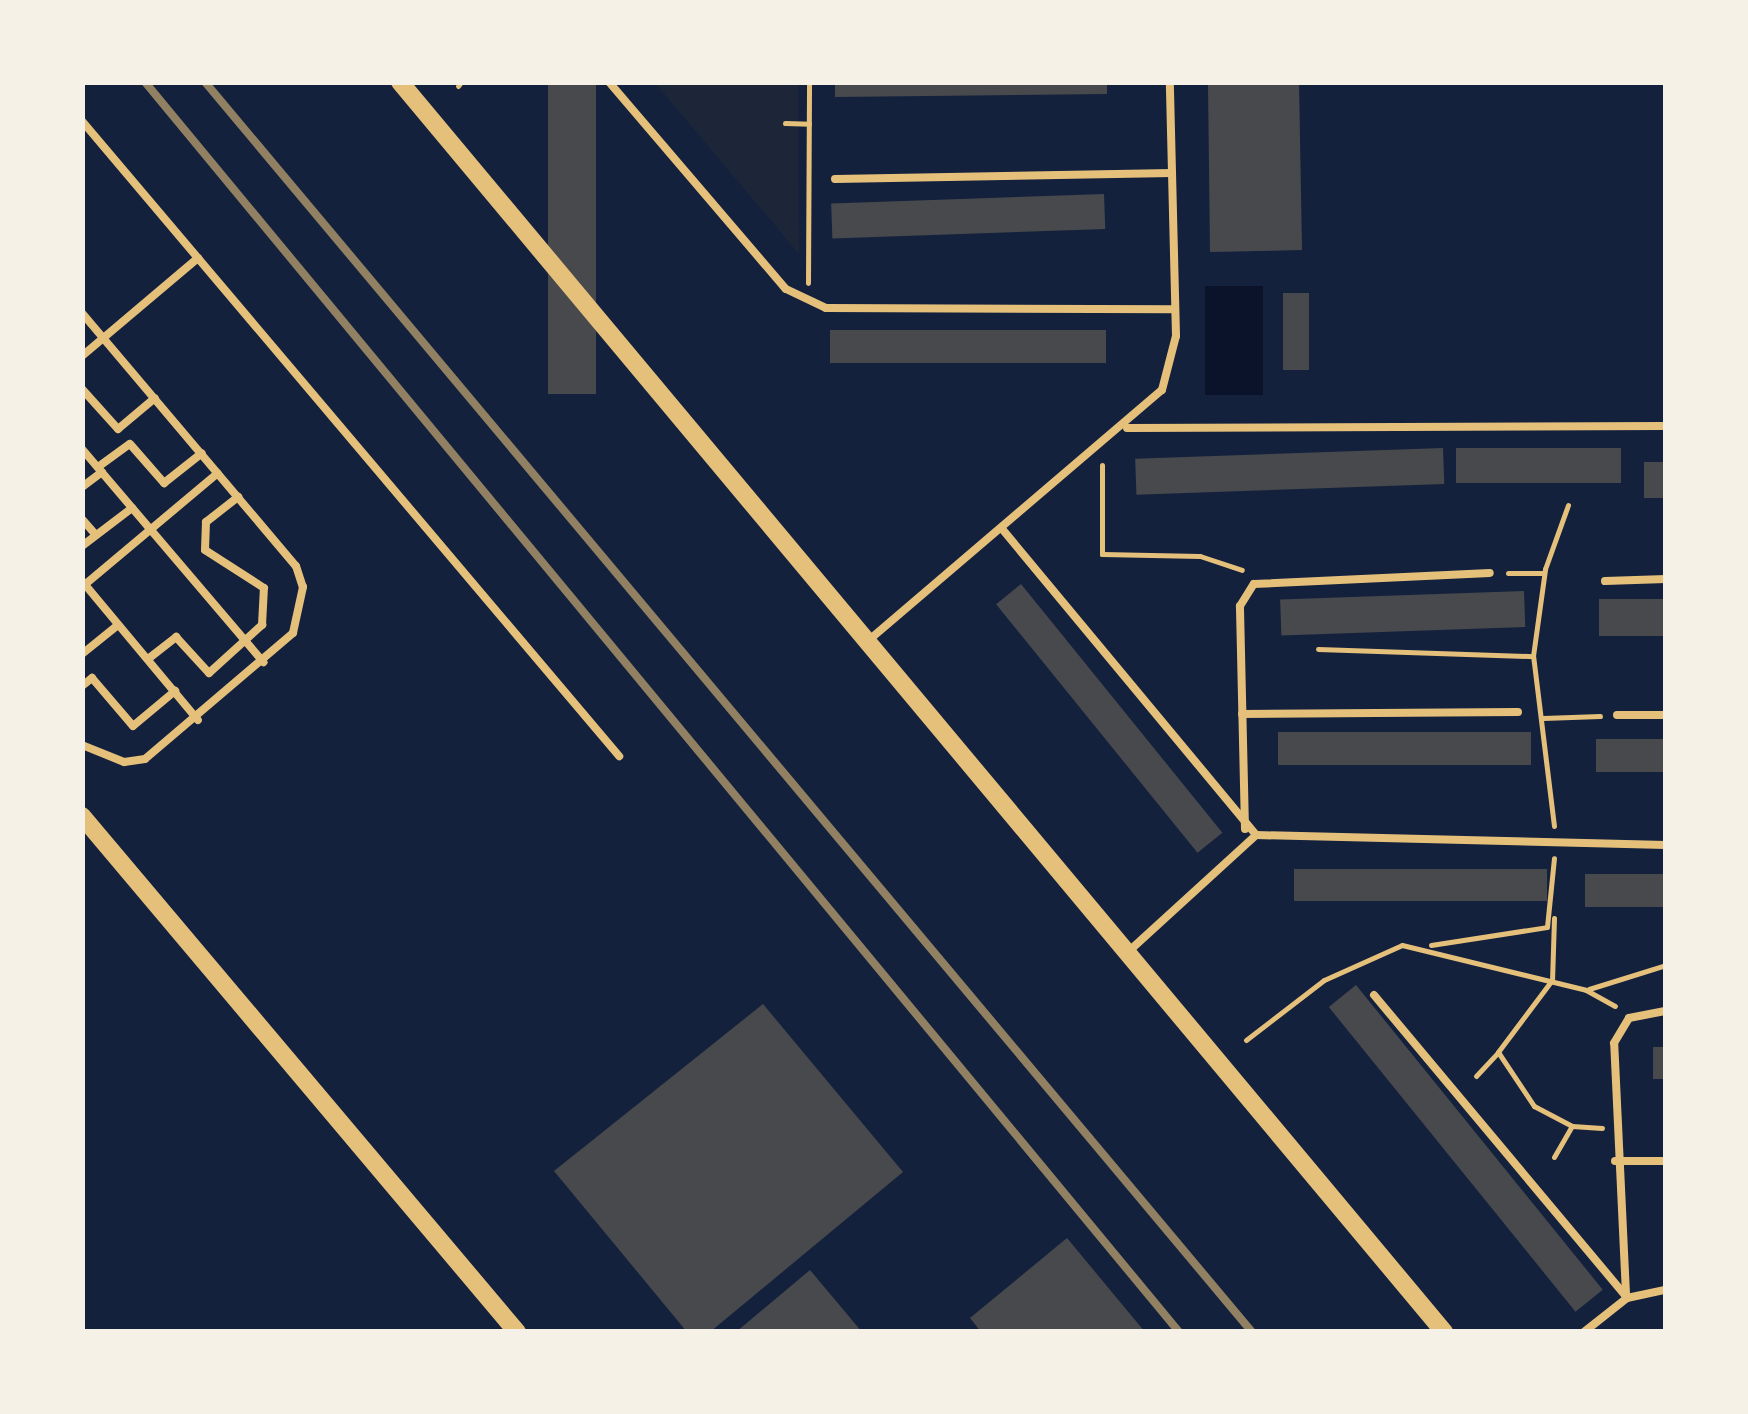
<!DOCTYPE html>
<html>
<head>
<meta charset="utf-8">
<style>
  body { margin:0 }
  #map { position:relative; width:1748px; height:1414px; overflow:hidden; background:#14213d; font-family:Barlow,sans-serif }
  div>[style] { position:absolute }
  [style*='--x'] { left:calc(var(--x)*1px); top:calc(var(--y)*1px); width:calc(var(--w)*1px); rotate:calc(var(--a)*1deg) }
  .green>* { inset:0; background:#1d2539 }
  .water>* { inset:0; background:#0b132b; transform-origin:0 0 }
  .building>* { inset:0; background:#48494c; transform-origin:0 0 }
  .path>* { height:5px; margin:-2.5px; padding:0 2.5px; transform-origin:2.5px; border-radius:2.5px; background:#e5c07b }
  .service>* { height:8px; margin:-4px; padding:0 4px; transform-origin:4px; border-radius:4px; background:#e5c07b }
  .tertiary>* { height:18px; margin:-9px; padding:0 9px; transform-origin:9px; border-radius:9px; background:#e5c07b }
  .rail>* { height:8px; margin:-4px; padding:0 4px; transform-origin:4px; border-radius:4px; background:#918062 }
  span { translate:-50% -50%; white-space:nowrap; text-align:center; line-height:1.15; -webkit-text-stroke:8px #f6f1e7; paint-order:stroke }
  .frame { position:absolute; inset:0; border:85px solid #f6f1e7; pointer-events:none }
</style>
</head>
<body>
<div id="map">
  <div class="green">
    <div style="clip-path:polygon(655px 83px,798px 83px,799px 254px)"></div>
  </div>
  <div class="water">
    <div style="left:1205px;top:286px;width:58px;height:109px"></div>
  </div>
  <div class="building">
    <div style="left:548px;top:82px;width:48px;height:312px"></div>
    <div style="clip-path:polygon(835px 82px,1107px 82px,1107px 94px,835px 97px)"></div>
    <div style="clip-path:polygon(1216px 82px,1299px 82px,1302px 250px,1210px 252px,1208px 83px)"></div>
    <div style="left:1104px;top:194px;width:35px;height:273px;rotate:88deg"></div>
    <div style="left:1283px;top:293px;width:26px;height:77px"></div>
    <div style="left:1106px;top:330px;width:33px;height:276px;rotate:90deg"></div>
    <div style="left:1443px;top:448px;width:36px;height:308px;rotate:88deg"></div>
    <div style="left:1621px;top:448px;width:35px;height:165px;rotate:90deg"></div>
    <div style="left:1644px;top:462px;width:22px;height:36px"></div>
    <div style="left:1021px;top:584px;width:320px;height:32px;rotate:51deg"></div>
    <div style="left:1524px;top:591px;width:36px;height:244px;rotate:88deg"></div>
    <div style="left:1666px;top:599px;width:37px;height:67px;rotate:90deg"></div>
    <div style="left:1531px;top:732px;width:33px;height:253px;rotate:90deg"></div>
    <div style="left:1666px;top:739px;width:33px;height:70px;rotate:90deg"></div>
    <div style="left:1547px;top:869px;width:32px;height:253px;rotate:90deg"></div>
    <div style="left:1666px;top:874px;width:33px;height:81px;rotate:90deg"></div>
    <div style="left:1356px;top:985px;width:392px;height:35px;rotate:51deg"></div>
    <div style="clip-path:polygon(763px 1004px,903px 1172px,710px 1332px,687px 1332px,554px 1171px)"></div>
    <div style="left:1653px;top:1047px;width:13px;height:32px"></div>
    <div style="clip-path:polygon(1067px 1238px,1145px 1332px,981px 1332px,970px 1318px)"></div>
    <div style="clip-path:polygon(810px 1270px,862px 1332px,736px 1332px)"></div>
  </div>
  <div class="path">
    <div style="--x:458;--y:86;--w:5;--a:-53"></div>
    <div style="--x:785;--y:123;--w:24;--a:2"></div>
    <div style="--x:808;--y:283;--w:201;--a:-89.7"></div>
    <div style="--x:1102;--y:465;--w:89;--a:90"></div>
    <div style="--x:1102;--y:554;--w:98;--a:1.2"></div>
    <div style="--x:1200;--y:556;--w:44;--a:18.4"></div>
    <div style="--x:1508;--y:573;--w:36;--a:0"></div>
    <div style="--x:1318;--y:649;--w:215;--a:1.9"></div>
    <div style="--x:1543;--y:718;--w:57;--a:-2"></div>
    <div style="--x:1554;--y:826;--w:171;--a:-97"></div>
    <div style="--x:1533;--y:656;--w:88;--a:-82.1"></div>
    <div style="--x:1545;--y:569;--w:68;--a:-70.2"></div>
    <div style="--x:1554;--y:918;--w:62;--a:91.8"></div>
    <div style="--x:1552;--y:980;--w:90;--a:126.9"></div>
    <div style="--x:1498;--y:1052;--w:65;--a:56.3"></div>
    <div style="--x:1534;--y:1106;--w:43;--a:27.8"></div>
    <div style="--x:1572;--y:1126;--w:30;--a:4"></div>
    <div style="--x:1431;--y:945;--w:117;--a:-8.8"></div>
    <div style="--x:1547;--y:927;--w:69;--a:-84.2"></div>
    <div style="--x:1589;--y:989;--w:81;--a:-17.3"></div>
    <div style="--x:1246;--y:1040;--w:98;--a:-37.6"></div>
    <div style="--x:1324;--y:980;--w:85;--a:-24.2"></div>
    <div style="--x:1402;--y:945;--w:189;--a:13.7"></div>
    <div style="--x:1586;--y:990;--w:33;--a:29"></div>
    <div style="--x:1476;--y:1076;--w:33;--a:-47"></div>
    <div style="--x:1554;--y:1157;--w:36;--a:-60"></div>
  </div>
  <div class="service">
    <div style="--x:609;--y:82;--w:272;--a:49.5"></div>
    <div style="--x:786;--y:289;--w:44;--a:25.4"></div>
    <div style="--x:826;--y:308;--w:349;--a:0.2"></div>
    <div style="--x:82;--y:121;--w:832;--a:49.78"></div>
    <div style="--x:835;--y:179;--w:337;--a:-1"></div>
    <div style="--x:82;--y:313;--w:331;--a:49.8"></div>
    <div style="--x:296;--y:566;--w:22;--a:72"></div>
    <div style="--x:303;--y:587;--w:47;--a:102.3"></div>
    <div style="--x:293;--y:633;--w:194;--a:139.6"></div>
    <div style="--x:145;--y:759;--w:21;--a:172"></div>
    <div style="--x:124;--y:762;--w:45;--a:-158"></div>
    <div style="--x:82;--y:356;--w:152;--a:-40.2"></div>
    <div style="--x:82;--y:389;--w:54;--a:48"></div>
    <div style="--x:118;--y:429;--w:48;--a:-40"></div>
    <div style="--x:1127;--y:428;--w:539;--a:-0.21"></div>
    <div style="--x:82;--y:449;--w:280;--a:49.6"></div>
    <div style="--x:98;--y:467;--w:39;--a:-36"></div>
    <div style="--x:130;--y:444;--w:52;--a:48.9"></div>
    <div style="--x:164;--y:483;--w:48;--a:-38.3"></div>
    <div style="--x:82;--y:487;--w:25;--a:-37"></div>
    <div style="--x:82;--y:519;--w:21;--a:49"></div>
    <div style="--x:1003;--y:530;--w:396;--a:50.3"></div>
    <div style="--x:1256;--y:835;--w:410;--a:1.4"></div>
    <div style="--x:82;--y:546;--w:63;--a:-37.2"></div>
    <div style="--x:82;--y:581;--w:181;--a:50.2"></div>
    <div style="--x:1605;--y:581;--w:61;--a:-1.9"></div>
    <div style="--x:82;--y:587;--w:177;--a:-40"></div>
    <div style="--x:869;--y:640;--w:385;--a:-40.5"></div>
    <div style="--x:1162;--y:390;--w:56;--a:-75.5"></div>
    <div style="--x:1176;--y:336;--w:254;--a:-91.4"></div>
    <div style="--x:82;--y:654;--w:46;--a:-38.9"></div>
    <div style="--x:148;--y:659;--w:36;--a:-38"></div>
    <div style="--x:176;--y:637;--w:49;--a:47.5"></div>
    <div style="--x:209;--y:673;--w:72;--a:-42.2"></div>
    <div style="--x:262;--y:625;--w:37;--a:-87"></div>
    <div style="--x:264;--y:588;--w:70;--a:-147.2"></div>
    <div style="--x:205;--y:550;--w:28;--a:-88"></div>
    <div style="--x:206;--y:522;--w:41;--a:-38"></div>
    <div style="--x:82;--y:686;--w:13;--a:-39"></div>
    <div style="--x:92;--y:678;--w:63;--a:49.5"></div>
    <div style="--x:133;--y:726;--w:55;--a:-39.8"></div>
    <div style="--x:1242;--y:714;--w:276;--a:-0.4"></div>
    <div style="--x:1617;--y:715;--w:49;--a:0"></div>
    <div style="--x:1245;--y:829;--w:223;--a:-91.3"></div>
    <div style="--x:1240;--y:606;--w:26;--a:-58"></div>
    <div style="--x:1254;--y:584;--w:236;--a:-2.7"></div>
    <div style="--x:1128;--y:952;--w:173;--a:-42.4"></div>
    <div style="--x:1374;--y:995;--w:395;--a:50.1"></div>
    <div style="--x:1615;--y:1161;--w:51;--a:0"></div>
    <div style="--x:1626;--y:1294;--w:251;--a:-92.7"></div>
    <div style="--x:1614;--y:1043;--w:29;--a:-59"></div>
    <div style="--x:1629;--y:1018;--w:38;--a:-11"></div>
    <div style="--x:1584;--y:1332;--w:55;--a:-38.3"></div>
    <div style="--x:1627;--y:1298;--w:40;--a:-12"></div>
  </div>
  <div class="tertiary">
    <div style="--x:400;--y:82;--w:1629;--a:50.13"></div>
    <div style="--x:82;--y:816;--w:675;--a:49.87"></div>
  </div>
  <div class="rail">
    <div style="--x:145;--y:82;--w:1622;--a:50.4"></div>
    <div style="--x:205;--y:82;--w:1631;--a:50.05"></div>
  </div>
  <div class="frame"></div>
</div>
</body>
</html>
